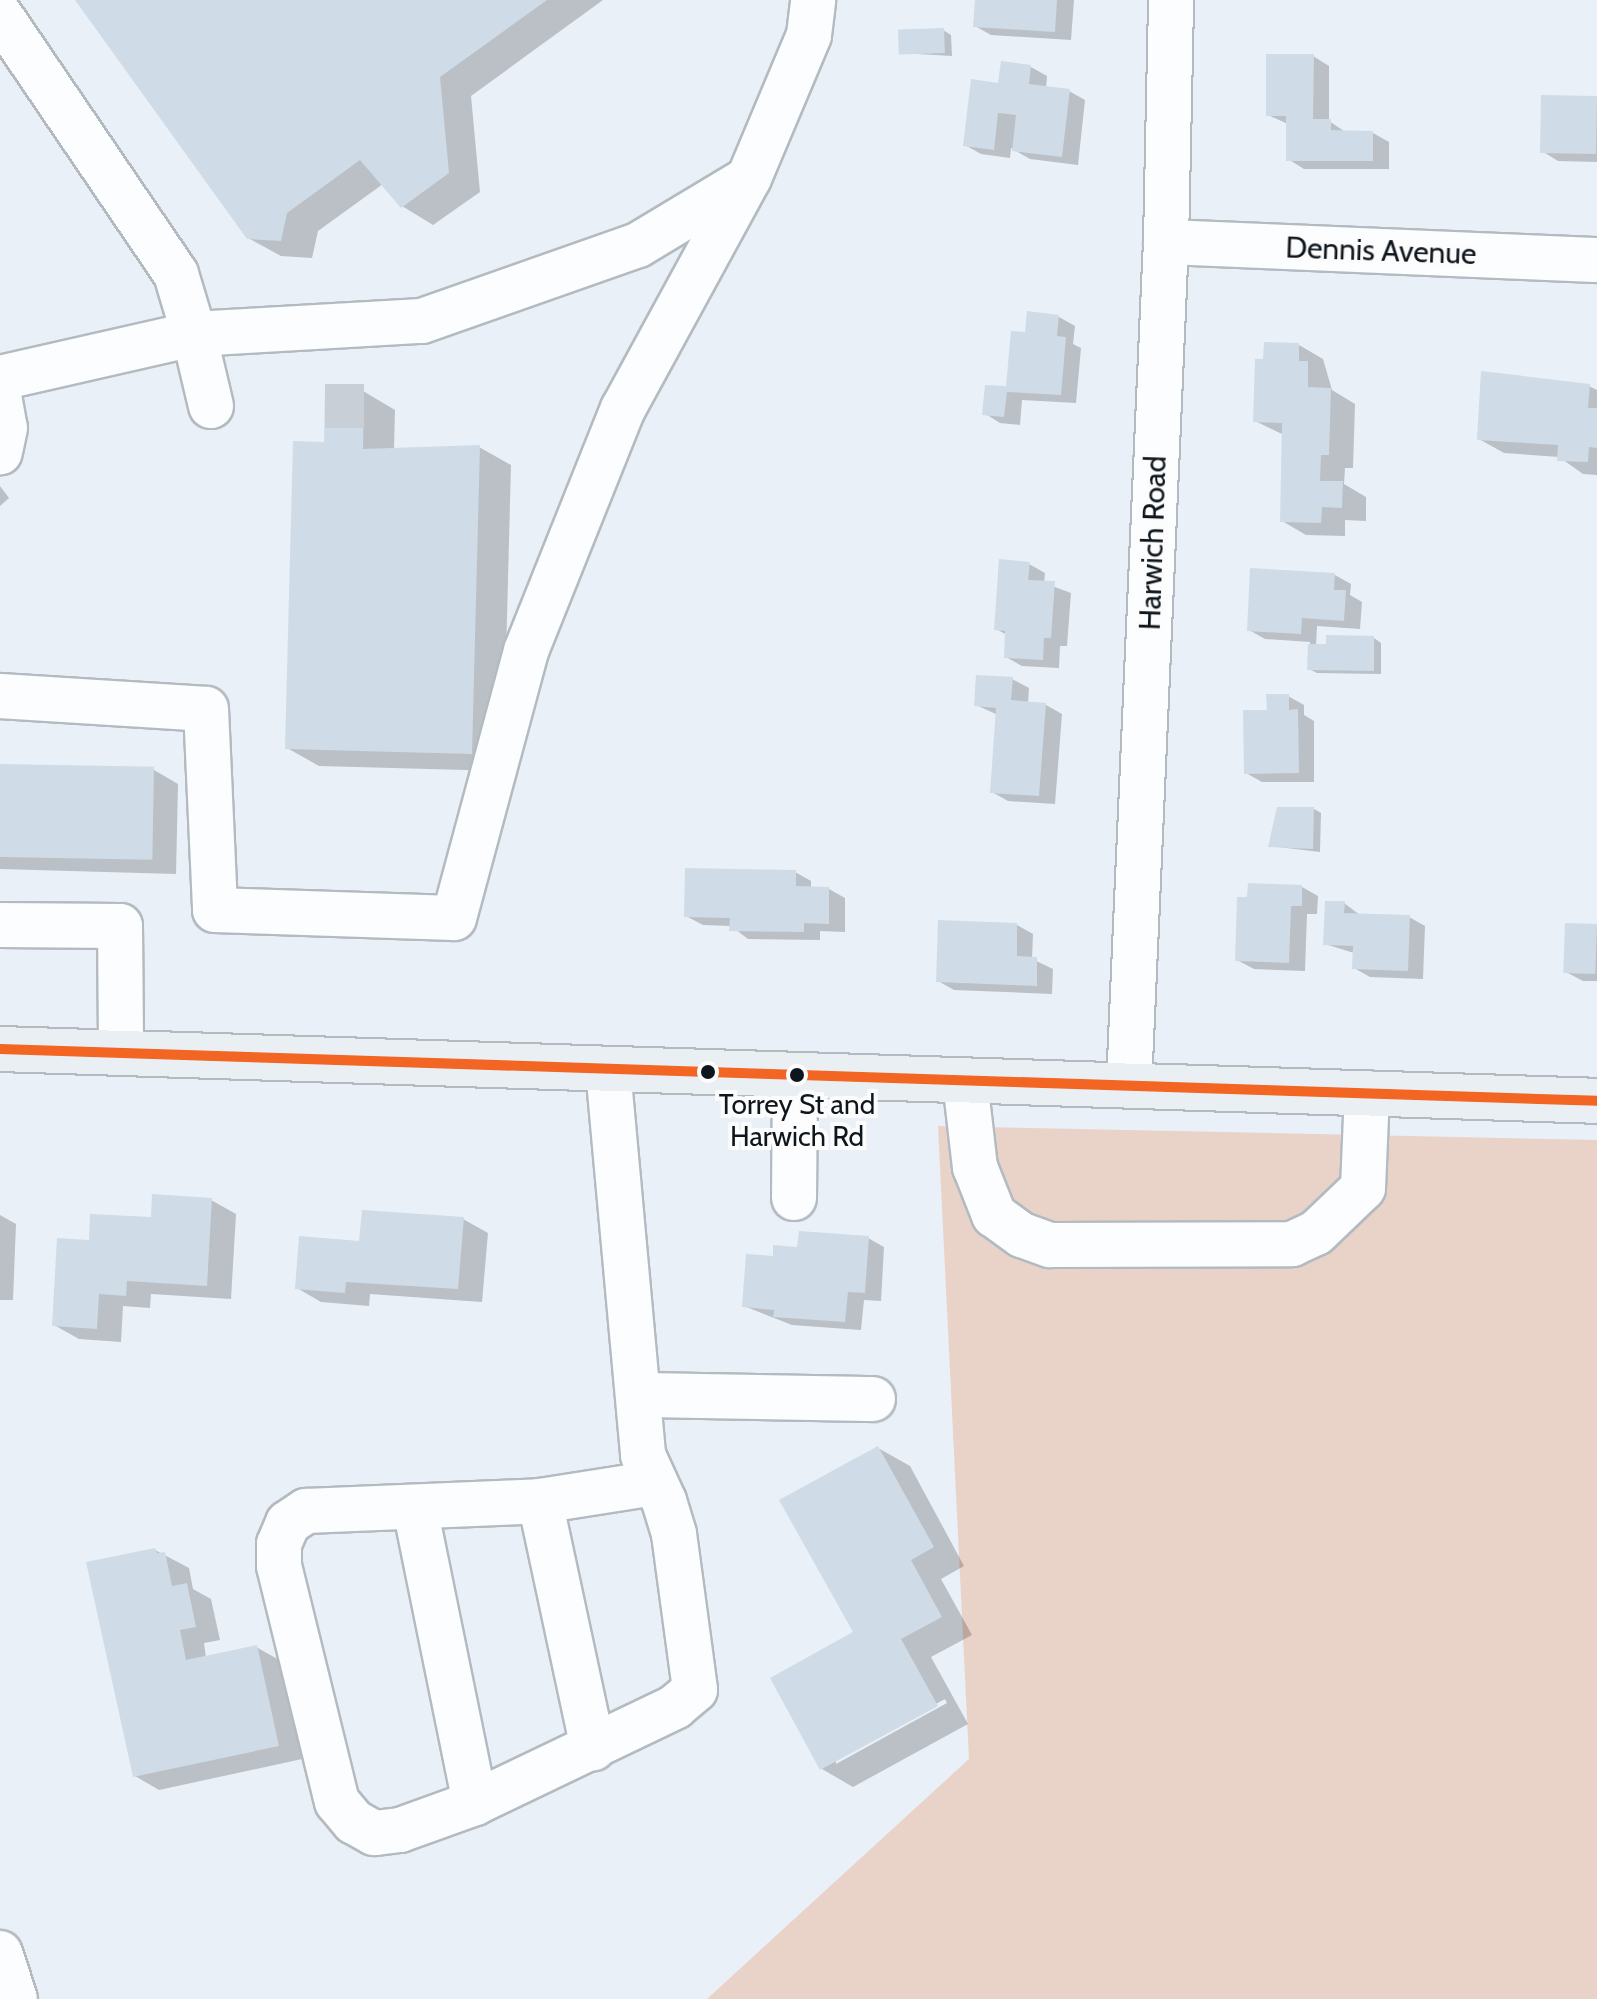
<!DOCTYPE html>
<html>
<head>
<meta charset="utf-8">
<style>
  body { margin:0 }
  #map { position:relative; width:1597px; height:1999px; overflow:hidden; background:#e9f0f7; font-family:Cabin,sans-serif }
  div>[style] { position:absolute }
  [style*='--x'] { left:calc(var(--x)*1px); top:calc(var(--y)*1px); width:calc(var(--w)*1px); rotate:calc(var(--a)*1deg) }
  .green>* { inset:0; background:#e9d3c8 }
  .shadow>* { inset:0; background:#0003 }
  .building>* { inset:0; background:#cfdbe6; transform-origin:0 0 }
  .minor-tunnel>* { height:44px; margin-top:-22px; transform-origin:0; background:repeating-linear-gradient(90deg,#c8cfd6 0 44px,transparent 0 66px) }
  .roads { filter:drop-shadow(2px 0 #b3bbc1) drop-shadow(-2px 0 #b3bbc1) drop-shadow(0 2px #b3bbc1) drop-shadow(0 -2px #b3bbc1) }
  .minor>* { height:44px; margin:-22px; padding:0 22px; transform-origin:22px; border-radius:22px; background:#fcfdfe }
  .major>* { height:44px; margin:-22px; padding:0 22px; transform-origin:22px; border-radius:22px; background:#eaeff4 }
  .bus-1>* { height:10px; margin:-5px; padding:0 5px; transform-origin:5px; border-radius:5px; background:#f26522 }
  .dots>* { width:22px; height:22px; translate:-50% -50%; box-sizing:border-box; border:4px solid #fcfcfc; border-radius:50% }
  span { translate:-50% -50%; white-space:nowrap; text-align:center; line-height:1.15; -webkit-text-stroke:8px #fcfcfc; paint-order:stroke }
  .bus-label { font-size:28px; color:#0e161d }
  .street-label { font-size:30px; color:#0e161d }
</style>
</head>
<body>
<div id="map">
  <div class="green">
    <div style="clip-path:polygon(938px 1126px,1597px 1140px,1597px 1999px,707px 1999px,969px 1759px)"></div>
  </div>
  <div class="shadow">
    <div style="clip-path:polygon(78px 0,603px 0,471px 96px,480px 192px,433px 225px,402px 206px,383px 184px,318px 231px,312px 258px,281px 256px,248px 238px)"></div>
    <div style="clip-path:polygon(977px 0,1074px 0,1071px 40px,991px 35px,975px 26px)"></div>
    <div style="clip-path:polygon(943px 30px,951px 35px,952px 56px,900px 53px)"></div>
    <div style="clip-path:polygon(1313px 56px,1329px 66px,1329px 121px,1347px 133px,1373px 133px,1389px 142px,1389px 169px,1304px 169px,1288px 159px,1288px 124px,1268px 115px)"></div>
    <div style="clip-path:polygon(1031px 67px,1047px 76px,1046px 88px,1069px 91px,1085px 100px,1078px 165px,1030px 159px,1011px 148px,1010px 158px,981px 154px,965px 145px,1000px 85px)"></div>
    <div style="clip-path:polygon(1597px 98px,1597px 162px,1558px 161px,1542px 151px)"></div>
    <div style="clip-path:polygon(1059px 317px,1075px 326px,1073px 344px,1081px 348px,1076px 403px,1022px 400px,1020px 425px,1000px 423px,984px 413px,1008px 388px,1027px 335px)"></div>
    <div style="clip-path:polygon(1299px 345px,1323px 359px,1332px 390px,1355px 404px,1353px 468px,1345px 468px,1344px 484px,1366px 497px,1366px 521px,1345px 520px,1345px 536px,1306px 535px,1282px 521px,1284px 435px,1255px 421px,1265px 360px)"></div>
    <div style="clip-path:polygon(1589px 386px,1597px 390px,1597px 475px,1583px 474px,1559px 457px,1504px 453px,1479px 439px)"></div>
    <div style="clip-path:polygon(363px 391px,395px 410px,394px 450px,479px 447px,511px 465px,503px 771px,319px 766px,287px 748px,326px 444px)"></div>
    <div style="clip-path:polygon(0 486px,9px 498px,0 506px)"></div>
    <div style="clip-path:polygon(1029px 564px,1045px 573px,1044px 583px,1071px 593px,1067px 646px,1060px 646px,1059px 668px,1022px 666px,1006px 657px,1007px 635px,996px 629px)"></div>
    <div style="clip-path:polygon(1335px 575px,1351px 584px,1350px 595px,1362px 602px,1360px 629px,1317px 626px,1316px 646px,1374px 638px,1381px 643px,1381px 674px,1317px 673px,1309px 669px,1310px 642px,1265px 639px,1249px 630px)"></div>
    <div style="clip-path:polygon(1012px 679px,1029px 688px,1028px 703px,1046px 705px,1062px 714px,1055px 804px,1008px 801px,992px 792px,998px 715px,976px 705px)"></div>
    <div style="clip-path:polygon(1288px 696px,1304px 705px,1304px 715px,1314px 721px,1314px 782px,1262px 782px,1246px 773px,1269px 712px)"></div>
    <div style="clip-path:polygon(0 766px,154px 770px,178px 784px,176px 874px,0 869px)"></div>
    <div style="clip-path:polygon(1314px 809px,1321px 813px,1320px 852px,1270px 846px)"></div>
    <div style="clip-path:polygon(795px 872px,811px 881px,811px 889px,829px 889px,845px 898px,845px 932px,820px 931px,820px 940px,748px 939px,731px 926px,703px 925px,686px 916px)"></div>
    <div style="clip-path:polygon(1302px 887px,1318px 896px,1317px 914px,1307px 914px,1305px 971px,1254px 969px,1237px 960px)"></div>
    <div style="clip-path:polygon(1344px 903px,1360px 915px,1409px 917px,1425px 926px,1423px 979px,1370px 977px,1354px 968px,1354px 953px,1325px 944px)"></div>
    <div style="clip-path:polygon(1017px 925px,1033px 934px,1032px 959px,1053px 969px,1052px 994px,954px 990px,938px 981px)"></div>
    <div style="clip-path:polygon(1597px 926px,1597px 981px,1583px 981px,1566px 972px)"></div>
    <div style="clip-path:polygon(211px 1200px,236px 1214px,231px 1299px,151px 1294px,150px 1308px,123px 1306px,121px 1342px,79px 1339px,54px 1325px,91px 1242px)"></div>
    <div style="clip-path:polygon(0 1215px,16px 1224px,13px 1300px,0 1300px)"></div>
    <div style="clip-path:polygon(463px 1219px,488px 1233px,482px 1302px,370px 1294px,369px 1306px,321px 1302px,297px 1288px,361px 1243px)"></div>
    <div style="clip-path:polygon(868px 1238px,884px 1247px,881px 1301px,864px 1300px,861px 1330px,792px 1325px,744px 1306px,775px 1258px)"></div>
    <div style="clip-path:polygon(evenodd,878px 1448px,910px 1466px,964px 1566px,941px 1579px,972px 1635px,931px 1657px,968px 1724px,853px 1787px,822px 1769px,855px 1633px,878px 1448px,945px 1699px,947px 1703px,836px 1764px,836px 1759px,945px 1699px)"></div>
    <div style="clip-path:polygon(155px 1550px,189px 1568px,193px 1589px,211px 1599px,220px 1640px,204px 1643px,206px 1658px,256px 1647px,281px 1661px,302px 1759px,159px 1790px,135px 1776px)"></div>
  </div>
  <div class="building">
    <div style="clip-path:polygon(75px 0,547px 0,440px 77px,449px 173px,401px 208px,360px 160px,287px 213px,281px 241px,247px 239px)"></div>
    <div style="clip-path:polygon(975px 0,1057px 0,1055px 32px,973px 27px)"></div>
    <div style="left:944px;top:28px;width:25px;height:46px;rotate:88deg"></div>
    <div style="clip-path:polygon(1266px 54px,1314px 54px,1313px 119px,1331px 119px,1331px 130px,1373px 131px,1373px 161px,1286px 161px,1286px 116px,1266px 116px)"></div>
    <div style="clip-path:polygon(1001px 61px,1031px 65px,1029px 84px,1070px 89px,1062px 157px,1012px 151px,1016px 115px,998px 113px,994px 150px,963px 146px,971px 79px,998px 83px)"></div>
    <div style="left:1541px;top:95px;width:56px;height:58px;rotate:1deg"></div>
    <div style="clip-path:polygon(1027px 311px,1059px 315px,1057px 336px,1066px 337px,1061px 395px,1007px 392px,1004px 417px,982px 415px,985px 385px,1006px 386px,1011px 331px,1025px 332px)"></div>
    <div style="clip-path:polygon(1264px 342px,1299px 343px,1299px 361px,1308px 361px,1308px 387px,1331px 388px,1329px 455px,1321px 455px,1320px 481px,1343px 481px,1342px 508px,1322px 507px,1321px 523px,1280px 522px,1282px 423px,1253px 422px,1255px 359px,1263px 359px)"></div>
    <div style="clip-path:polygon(1481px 371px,1590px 384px,1588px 408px,1597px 408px,1597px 448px,1589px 447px,1588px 462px,1557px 461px,1558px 445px,1477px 440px)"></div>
    <div style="clip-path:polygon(325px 388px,364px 389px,363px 449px,480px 445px,472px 754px,285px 749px,293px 441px,324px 442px)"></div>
    <div style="clip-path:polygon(999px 559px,1030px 562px,1028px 580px,1055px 581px,1051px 638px,1044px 638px,1043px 660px,1004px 658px,1005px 631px,994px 630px)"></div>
    <div style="clip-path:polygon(1250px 568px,1335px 573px,1334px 590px,1346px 590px,1344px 621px,1302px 618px,1301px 634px,1247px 631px)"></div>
    <div style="clip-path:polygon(1326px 635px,1374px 636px,1374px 671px,1307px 670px,1308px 644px,1326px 644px)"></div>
    <div style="clip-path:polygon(976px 675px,1013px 677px,1011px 700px,1046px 703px,1039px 796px,990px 793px,996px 708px,974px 706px)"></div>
    <div style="clip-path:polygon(1266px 694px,1289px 694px,1289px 710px,1298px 709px,1299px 773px,1244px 774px,1243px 710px,1267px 710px)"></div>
    <div style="left:0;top:764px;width:154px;height:93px;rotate:1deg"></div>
    <div style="clip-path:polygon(1277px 807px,1314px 807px,1313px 849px,1268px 847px)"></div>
    <div style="clip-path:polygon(685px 868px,796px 870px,796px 886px,829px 887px,829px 924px,804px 923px,804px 932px,729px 931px,730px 918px,684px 917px)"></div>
    <div style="clip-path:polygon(1248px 883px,1302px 885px,1302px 906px,1291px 906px,1289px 963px,1235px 961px,1237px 897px,1247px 897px)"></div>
    <div style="clip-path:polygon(1325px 901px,1345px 901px,1344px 913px,1410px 915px,1408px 971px,1352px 969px,1353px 946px,1323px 945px)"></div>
    <div style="clip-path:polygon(938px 920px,1017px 923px,1017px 956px,1037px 957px,1037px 986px,936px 982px)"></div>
    <div style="left:1565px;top:923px;width:32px;height:50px;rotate:2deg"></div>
    <div style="clip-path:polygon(152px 1194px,212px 1198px,207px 1286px,127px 1281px,126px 1296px,99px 1294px,97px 1329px,52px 1326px,57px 1238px,89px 1240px,90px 1214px,151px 1217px)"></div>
    <div style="clip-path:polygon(362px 1210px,464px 1217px,458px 1289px,346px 1282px,345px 1293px,295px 1289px,299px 1236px,359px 1241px)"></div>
    <div style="clip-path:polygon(799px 1231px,869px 1236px,865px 1293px,848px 1292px,845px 1322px,773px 1317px,774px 1310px,742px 1307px,746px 1254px,773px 1256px,773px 1245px,797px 1247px)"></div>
    <div style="clip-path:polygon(878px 1446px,934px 1547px,911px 1560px,942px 1617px,901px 1639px,938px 1706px,820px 1770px,770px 1678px,853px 1632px,779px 1500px)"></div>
    <div style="clip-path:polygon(155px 1548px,157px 1553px,165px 1552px,172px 1586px,187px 1583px,196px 1627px,180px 1630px,186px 1660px,257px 1645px,279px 1746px,133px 1777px,86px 1562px)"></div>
  </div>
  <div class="minor-tunnel">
    <div style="--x:325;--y:406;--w:39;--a:0"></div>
  </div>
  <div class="roads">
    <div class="minor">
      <div style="--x:0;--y:15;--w:313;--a:55.8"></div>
      <div style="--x:176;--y:274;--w:63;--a:73.3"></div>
      <div style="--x:194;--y:334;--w:228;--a:-3.3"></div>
      <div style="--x:422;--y:321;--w:229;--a:-19.4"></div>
      <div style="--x:638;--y:245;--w:128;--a:-31"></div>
      <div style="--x:1166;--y:242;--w:431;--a:2.4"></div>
      <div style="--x:0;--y:378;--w:199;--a:-12.8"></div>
      <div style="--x:194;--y:334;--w:74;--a:76.7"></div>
      <div style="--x:0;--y:401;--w:27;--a:80"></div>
      <div style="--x:5;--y:428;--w:25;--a:102"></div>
      <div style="--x:0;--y:696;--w:206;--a:3.6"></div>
      <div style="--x:206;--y:709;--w:201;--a:87.4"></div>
      <div style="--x:215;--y:910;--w:239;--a:1.9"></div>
      <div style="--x:454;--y:918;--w:277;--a:-74.9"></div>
      <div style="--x:526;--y:651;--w:261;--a:-68.2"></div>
      <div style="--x:623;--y:409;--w:263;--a:-61.4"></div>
      <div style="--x:749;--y:178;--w:155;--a:-67.2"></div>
      <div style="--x:809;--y:35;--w:35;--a:-83"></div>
      <div style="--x:0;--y:925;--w:120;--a:0.5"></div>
      <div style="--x:120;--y:926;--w:126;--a:89.5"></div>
      <div style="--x:608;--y:1069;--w:388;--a:84.8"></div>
      <div style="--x:643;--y:1455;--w:51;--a:65.5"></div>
      <div style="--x:664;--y:1501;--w:34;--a:73"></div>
      <div style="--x:674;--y:1534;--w:157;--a:82.3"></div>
      <div style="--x:695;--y:1690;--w:26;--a:140"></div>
      <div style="--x:675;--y:1707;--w:222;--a:154.4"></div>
      <div style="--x:475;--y:1803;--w:80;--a:160.2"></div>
      <div style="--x:400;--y:1830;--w:26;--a:173"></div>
      <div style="--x:374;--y:1833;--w:23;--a:-151"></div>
      <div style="--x:354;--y:1822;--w:26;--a:-130"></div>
      <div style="--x:337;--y:1802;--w:243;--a:-103.8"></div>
      <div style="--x:279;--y:1566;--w:22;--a:-90"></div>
      <div style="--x:279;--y:1544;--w:23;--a:-67"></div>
      <div style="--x:288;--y:1523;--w:22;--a:-34"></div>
      <div style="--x:306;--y:1511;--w:234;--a:-2.4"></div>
      <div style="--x:540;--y:1501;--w:116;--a:-8.9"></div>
      <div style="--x:965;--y:1081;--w:87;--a:83.4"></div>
      <div style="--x:975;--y:1167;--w:52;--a:68.4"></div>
      <div style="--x:994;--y:1215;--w:34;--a:36"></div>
      <div style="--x:1022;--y:1235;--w:30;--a:20"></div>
      <div style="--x:1050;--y:1245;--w:242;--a:-0.2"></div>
      <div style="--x:1292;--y:1244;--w:26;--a:-25"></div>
      <div style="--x:1316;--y:1233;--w:65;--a:-43.8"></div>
      <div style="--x:1363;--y:1188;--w:95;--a:-87.6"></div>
      <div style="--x:1129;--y:1085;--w:844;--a:-87.49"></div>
      <div style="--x:1166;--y:242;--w:242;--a:-88.8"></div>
      <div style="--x:794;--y:1198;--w:122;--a:-89.5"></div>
      <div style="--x:641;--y:1395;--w:232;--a:1"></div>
      <div style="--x:540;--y:1501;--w:253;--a:77.9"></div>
      <div style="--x:415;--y:1508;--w:301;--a:78.5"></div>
      <div style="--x:0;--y:1953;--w:48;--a:71.9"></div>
    </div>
    <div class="major">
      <div style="--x:0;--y:1049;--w:1598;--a:1.86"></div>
    </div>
  </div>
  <div class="bus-1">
    <div style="--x:0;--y:1049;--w:1598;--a:1.86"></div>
  </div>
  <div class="dots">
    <div style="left:708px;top:1072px;background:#0e161d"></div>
    <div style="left:797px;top:1075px;background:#0e161d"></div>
  </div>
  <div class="bus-label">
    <span style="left:797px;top:1120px">Torrey St and<br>Harwich Rd</span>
  </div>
  <div class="street-label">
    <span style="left:1381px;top:251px;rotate:2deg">Dennis Avenue</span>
    <span style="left:1153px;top:543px;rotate:-88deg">Harwich Road</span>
  </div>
</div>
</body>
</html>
